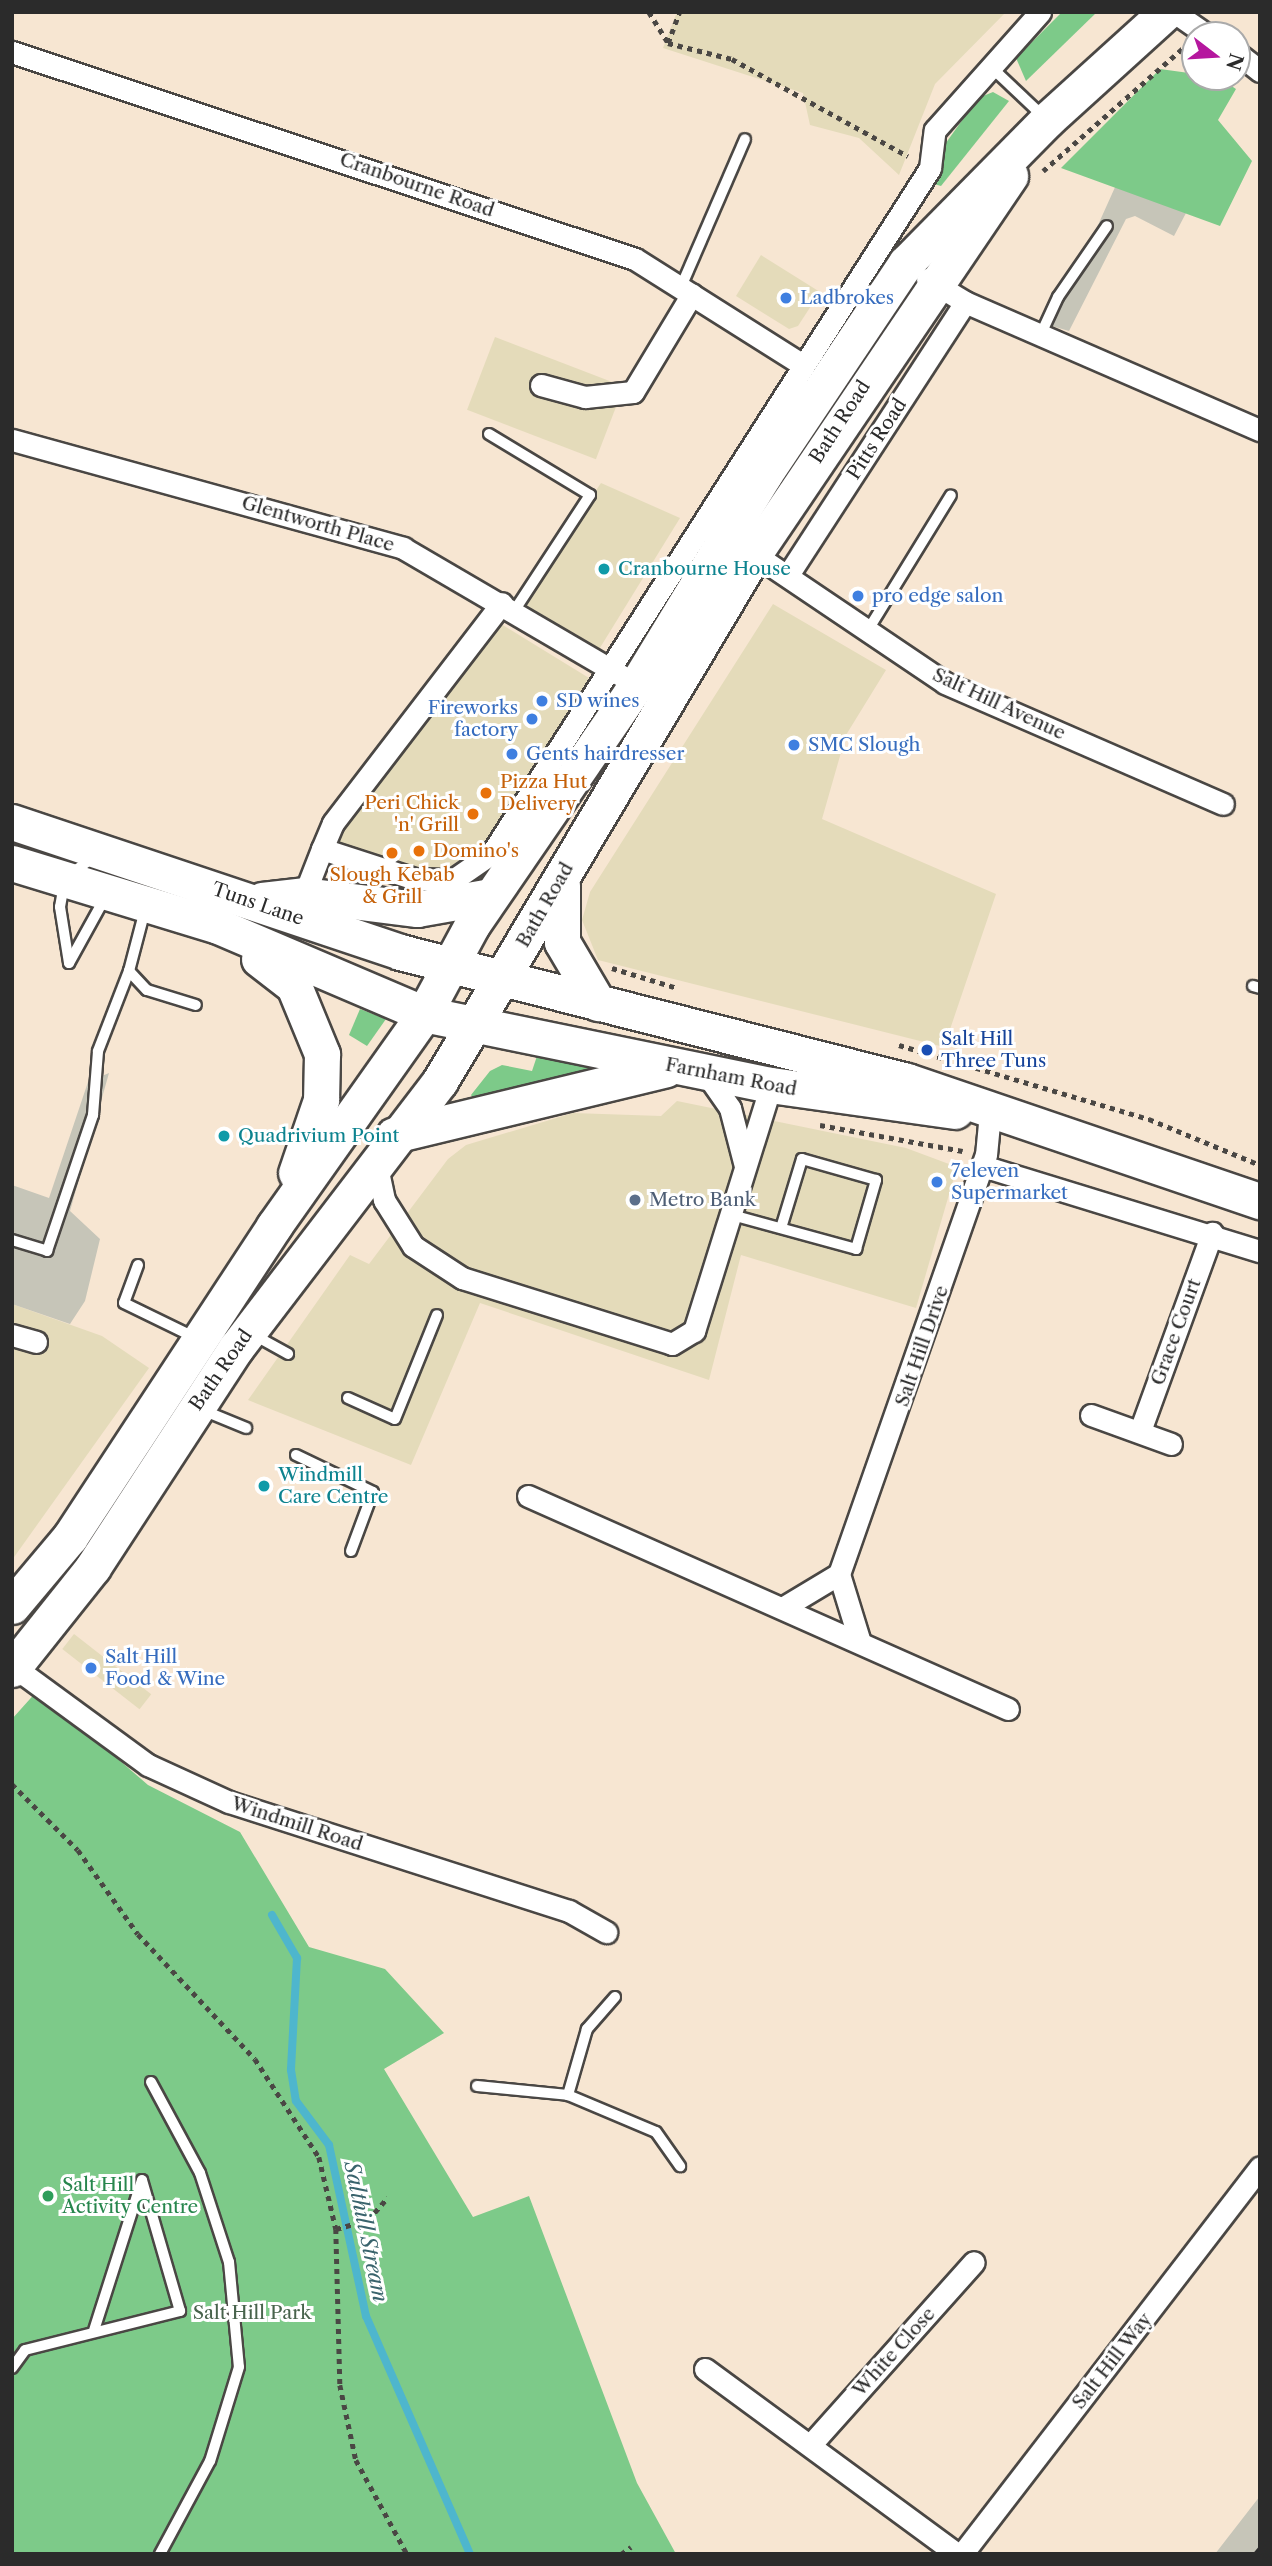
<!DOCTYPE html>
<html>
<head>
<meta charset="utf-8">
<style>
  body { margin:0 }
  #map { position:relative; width:1272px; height:2566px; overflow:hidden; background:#f7e6d2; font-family:"Libre Caslon Text",serif }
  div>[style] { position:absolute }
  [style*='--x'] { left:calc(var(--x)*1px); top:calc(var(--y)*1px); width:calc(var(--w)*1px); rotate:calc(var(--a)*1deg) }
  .built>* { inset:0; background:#e4dbba; transform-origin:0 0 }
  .industrial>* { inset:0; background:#c6c5b8 }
  .green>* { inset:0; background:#7dca89 }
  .stream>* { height:8px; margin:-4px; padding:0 4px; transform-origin:4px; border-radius:4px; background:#4eb6cd }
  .path>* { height:4.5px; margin-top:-2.25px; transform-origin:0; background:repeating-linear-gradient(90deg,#4a4744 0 5px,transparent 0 10px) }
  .roads { filter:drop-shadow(2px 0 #4a4744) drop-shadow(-2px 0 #4a4744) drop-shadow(0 2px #4a4744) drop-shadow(0 -2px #4a4744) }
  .lane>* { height:10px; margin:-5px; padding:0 5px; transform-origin:5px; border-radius:5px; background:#fff }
  .street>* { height:21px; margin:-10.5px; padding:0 10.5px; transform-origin:10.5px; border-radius:10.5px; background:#fff }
  .primary>* { height:35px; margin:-17.5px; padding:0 17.5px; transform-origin:17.5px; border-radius:17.5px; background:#fff }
  .rail>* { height:5px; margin:-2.5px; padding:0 2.5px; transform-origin:2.5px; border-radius:2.5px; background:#2b2b2b }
  .dots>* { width:19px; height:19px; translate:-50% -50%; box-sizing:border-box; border:4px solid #fff; border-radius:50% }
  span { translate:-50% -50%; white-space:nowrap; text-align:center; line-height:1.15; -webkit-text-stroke:6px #fff; paint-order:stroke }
  .street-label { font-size:19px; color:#2b2b2b }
  .shop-label { font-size:19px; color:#366cbe }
  .left { translate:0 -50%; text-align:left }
  .right { translate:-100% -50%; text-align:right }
  .culture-label { font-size:19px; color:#0d838f }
  .food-label { font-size:19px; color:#c56008 }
  .transit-label { font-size:19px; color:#164399 }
  .service-label { font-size:19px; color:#4e5e75 }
  .leisure-label { font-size:19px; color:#27864d }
  .park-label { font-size:19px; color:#48634c }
  .water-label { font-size:21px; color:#39636c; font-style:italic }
  .frame { position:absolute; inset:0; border:14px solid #2b2b2b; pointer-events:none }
  .north { position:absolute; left:1181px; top:21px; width:70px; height:70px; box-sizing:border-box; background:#fff; border:2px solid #aaa; border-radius:50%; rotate:107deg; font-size:19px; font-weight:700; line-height:28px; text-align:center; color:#2b2b2b }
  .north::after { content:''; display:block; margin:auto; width:24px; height:32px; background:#b5179e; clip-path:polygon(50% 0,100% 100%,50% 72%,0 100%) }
</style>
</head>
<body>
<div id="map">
  <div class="built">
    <div style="clip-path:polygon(677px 12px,1006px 12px,935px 84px,899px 175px,859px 138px,810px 125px,803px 93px,663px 48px)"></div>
    <div style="clip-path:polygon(761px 255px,820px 292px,798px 326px,789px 329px,736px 296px)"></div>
    <div style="left:495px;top:337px;width:138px;height:78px;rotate:21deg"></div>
    <div style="clip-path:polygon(601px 483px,680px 518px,598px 651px,519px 604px)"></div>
    <div style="clip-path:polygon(773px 604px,886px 670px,846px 735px,822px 819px,996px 894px,944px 1047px,598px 960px,582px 920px,590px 892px)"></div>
    <div style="clip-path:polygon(483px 613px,589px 678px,474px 863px,421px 876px,341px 849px,319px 825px)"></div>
    <div style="clip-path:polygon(677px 1101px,906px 1148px,957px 1167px,916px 1308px,741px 1255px,709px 1380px,480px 1303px,411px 1465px,248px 1400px,350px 1255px,369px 1264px,448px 1159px,466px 1145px,573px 1113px,661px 1116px)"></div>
    <div style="clip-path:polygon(12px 1304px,102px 1336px,149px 1368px,12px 1560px)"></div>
    <div style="left:74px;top:1634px;width:98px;height:19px;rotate:38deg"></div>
  </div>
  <div class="industrial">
    <div style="clip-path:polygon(1116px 185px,1186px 213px,1174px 236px,1135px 216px,1126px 219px,1069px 331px,1045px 324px,1058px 314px)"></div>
    <div style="clip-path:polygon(109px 1073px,70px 1211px,100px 1239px,85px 1301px,70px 1324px,12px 1304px,12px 1185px,49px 1198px,88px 1082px)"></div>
    <div style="clip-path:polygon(1260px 2496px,1260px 2554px,1214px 2554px,1215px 2554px)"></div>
  </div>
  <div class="green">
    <div style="clip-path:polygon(1062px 12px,1097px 12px,1026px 81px,1016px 58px)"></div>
    <div style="clip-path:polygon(1160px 69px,1218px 77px,1236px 89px,1218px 120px,1252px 161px,1220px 226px,1061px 168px)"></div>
    <div style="clip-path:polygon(993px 92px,1009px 101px,941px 186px,934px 184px,943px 147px,978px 98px)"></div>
    <div style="clip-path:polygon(360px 1009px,386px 1019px,367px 1046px,349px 1035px)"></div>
    <div style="clip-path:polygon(537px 1056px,592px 1069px,474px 1100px,471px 1095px,490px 1071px,502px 1065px,532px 1071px)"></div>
    <div style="clip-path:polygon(38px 1690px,148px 1785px,240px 1832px,309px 1947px,385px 1969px,444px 2033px,384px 2069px,473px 2217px,529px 2196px,637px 2483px,676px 2554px,12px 2554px,12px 1719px)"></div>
  </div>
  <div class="stream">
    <div style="--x:272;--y:1915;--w:50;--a:59.8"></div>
    <div style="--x:297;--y:1958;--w:112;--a:93.1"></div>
    <div style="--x:291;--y:2070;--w:31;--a:81"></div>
    <div style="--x:296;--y:2101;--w:55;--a:53.1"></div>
    <div style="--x:329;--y:2145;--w:175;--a:77.8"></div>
    <div style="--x:366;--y:2316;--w:260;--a:66.4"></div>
  </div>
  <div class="path">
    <div style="--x:649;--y:12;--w:36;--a:58"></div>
    <div style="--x:668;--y:43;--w:66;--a:14"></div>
    <div style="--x:732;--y:59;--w:201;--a:28.9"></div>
    <div style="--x:668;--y:43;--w:33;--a:-70"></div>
    <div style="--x:1043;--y:171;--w:188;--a:-41.3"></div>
    <div style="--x:612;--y:968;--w:68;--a:17.1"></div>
    <div style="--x:899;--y:1045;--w:261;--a:16.5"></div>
    <div style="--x:1149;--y:1119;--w:120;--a:22.5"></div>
    <div style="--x:820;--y:1125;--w:145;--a:10.3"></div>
    <div style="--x:12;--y:1784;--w:93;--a:45"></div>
    <div style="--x:78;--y:1850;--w:103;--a:54.5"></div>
    <div style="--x:138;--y:1934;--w:171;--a:46.9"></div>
    <div style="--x:255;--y:2059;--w:117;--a:56.9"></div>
    <div style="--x:319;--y:2157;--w:74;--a:76.7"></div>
    <div style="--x:336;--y:2229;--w:156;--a:88.5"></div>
    <div style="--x:340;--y:2385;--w:77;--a:78"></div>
    <div style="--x:356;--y:2460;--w:107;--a:61.5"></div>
    <div style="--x:336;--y:2229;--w:33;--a:-16"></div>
    <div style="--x:368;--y:2220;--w:30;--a:-49"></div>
    <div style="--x:621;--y:2554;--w:12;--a:-35"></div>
  </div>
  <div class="roads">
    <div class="lane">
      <div style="--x:989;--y:65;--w:74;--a:43.4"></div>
      <div style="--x:681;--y:287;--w:161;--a:-66.6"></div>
      <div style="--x:1040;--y:336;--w:43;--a:-65.2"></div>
      <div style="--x:1058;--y:297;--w:86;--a:-55.4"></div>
      <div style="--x:489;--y:434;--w:118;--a:31.1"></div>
      <div style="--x:590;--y:495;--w:135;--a:123.2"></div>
      <div style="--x:868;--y:630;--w:158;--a:-58.4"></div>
      <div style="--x:145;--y:910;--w:63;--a:104.7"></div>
      <div style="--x:129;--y:971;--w:26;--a:47"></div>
      <div style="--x:147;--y:990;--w:51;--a:17"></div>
      <div style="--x:69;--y:963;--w:77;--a:-61.1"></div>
      <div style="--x:69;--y:963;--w:57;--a:-99.1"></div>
      <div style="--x:60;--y:907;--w:29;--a:-80"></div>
      <div style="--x:65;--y:878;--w:37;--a:-36"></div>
      <div style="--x:1253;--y:986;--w:7;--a:16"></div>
      <div style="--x:732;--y:1215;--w:129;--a:15.3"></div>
      <div style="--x:856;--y:1249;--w:72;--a:-73.8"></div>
      <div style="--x:876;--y:1180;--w:77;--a:-164.2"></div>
      <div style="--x:802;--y:1159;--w:72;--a:106.9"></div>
      <div style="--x:12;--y:1240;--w:37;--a:17"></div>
      <div style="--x:47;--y:1251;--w:144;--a:-71.3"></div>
      <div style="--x:93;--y:1115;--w:64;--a:-85.5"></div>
      <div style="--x:98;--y:1051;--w:86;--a:-68.8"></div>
      <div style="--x:138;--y:1265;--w:40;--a:110.2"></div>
      <div style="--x:124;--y:1303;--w:80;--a:25.9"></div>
      <div style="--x:254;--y:1335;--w:39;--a:29"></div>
      <div style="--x:348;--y:1398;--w:51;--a:24.1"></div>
      <div style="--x:395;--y:1419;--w:112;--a:-68"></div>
      <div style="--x:200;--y:1409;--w:50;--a:22.4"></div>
      <div style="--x:296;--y:1455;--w:85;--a:25.7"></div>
      <div style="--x:373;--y:1492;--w:63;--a:110.4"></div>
      <div style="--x:615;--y:1997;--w:43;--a:131.2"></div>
      <div style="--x:587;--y:2029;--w:69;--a:106.1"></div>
      <div style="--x:568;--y:2095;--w:95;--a:22.8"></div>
      <div style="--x:656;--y:2132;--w:42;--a:54.8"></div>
      <div style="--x:151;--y:2082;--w:103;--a:61.7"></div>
      <div style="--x:200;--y:2173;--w:94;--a:72"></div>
      <div style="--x:229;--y:2262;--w:105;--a:84.6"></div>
      <div style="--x:239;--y:2367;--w:98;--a:107.1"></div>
      <div style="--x:210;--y:2461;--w:106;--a:118.3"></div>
      <div style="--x:477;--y:2086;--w:91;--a:5.6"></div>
      <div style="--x:12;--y:2368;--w:22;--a:-54"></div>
      <div style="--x:25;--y:2350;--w:160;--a:-14.1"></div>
      <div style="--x:180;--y:2311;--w:136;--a:-106.2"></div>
      <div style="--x:142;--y:2180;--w:157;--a:107.7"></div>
    </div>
    <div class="street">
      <div style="--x:1174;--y:12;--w:40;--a:34.9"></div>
      <div style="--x:12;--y:52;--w:656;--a:18.38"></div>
      <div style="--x:635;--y:259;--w:196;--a:32.3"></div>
      <div style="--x:1237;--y:53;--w:29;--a:38"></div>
      <div style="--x:927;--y:279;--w:44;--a:31.2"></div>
      <div style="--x:965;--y:302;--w:322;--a:23.5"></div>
      <div style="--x:541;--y:385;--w:46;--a:15.3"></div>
      <div style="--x:585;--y:397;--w:48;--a:-5.9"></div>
      <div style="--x:633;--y:392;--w:114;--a:-59"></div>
      <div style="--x:12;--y:440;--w:406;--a:15.4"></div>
      <div style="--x:403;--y:548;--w:254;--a:30.3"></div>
      <div style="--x:754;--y:554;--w:230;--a:34"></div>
      <div style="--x:945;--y:683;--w:303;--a:23.5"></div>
      <div style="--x:788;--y:575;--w:325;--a:-57"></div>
      <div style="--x:322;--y:849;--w:28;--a:-67"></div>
      <div style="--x:333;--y:823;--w:277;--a:-52.5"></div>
      <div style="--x:304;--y:895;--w:49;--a:-68.6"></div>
      <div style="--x:322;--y:849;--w:98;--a:17.9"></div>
      <div style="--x:415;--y:879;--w:38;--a:2"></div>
      <div style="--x:453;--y:880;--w:47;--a:-34.7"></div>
      <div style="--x:492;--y:853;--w:813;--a:-57.4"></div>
      <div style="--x:930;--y:168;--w:38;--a:-83"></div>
      <div style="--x:935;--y:130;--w:158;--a:-48.3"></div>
      <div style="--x:705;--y:1072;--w:44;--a:55.2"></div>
      <div style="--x:730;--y:1108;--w:60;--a:75.5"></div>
      <div style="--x:376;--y:1162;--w:39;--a:78"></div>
      <div style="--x:384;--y:1200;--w:54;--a:57.8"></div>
      <div style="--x:413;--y:1246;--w:59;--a:33.1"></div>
      <div style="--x:462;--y:1278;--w:220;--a:17.4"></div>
      <div style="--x:672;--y:1344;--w:26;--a:-31"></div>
      <div style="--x:694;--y:1331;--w:258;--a:-72.6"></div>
      <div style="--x:983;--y:1166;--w:290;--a:17.1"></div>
      <div style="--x:12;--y:1335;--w:25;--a:16"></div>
      <div style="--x:1091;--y:1415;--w:85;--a:19.9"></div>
      <div style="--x:1140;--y:1431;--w:211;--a:-70"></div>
      <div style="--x:528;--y:1496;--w:525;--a:23.93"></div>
      <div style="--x:784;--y:1607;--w:64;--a:-31"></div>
      <div style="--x:859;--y:1639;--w:68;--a:-107.1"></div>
      <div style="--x:839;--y:1574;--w:444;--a:-70.7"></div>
      <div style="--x:986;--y:1155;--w:42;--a:-84.6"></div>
      <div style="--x:14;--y:1667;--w:166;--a:36.2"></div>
      <div style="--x:148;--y:1765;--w:89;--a:24.6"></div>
      <div style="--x:229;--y:1802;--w:357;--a:17.8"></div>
      <div style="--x:569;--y:1911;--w:43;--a:29.6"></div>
      <div style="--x:705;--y:2369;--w:313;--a:36.3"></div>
      <div style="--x:813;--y:2442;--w:241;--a:-48.2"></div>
      <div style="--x:962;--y:2554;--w:488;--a:-52.4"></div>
    </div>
    <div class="primary">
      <div style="--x:12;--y:822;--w:409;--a:18.5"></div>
      <div style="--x:400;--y:952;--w:523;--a:14.28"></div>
      <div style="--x:907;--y:1081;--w:373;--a:18.8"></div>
      <div style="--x:12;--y:863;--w:215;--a:17"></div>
      <div style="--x:218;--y:926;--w:224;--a:23.1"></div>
      <div style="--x:424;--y:1014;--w:354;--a:11.6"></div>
      <div style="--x:771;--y:1085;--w:186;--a:8"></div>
      <div style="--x:562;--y:885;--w:57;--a:90"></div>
      <div style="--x:562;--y:942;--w:71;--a:59.5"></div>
      <div style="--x:262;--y:900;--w:42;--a:-6.8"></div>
      <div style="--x:304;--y:895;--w:114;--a:7.1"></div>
      <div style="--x:417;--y:909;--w:75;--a:-10"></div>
      <div style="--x:259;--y:959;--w:44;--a:37.6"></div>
      <div style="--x:294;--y:986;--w:74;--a:67.6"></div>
      <div style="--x:322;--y:1054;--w:46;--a:91.2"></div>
      <div style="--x:321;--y:1100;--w:77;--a:108.9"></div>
      <div style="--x:394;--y:1135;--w:280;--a:-13.6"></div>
      <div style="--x:12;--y:1606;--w:90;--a:-50"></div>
      <div style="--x:70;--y:1537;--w:372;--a:-56.7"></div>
      <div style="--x:274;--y:1226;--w:260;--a:-54.7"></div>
      <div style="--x:424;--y:1014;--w:101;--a:-61.7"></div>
      <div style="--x:472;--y:925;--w:292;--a:-55.6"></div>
      <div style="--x:637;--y:684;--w:245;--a:-58.7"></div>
      <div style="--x:764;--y:475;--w:255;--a:-56.2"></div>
      <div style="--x:906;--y:263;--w:201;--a:-45.4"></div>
      <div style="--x:1047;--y:120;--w:161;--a:-42.2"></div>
      <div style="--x:12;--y:1669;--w:130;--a:-51.5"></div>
      <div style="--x:93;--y:1567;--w:262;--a:-56.9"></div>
      <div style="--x:236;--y:1348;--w:336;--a:-52.6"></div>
      <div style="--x:440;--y:1081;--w:613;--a:-59.21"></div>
      <div style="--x:754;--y:554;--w:457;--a:-55.9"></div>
    </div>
  </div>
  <div class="rail">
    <div style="--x:1255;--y:2554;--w:8;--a:-50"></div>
  </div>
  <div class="dots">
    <div style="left:786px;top:298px;background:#3f7fe0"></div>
    <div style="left:604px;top:569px;background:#0f9aa8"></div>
    <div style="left:858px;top:596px;background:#3f7fe0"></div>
    <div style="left:542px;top:701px;background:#3f7fe0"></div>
    <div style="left:532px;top:719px;background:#3f7fe0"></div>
    <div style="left:794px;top:745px;background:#3f7fe0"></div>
    <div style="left:512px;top:754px;background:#3f7fe0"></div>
    <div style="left:486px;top:793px;background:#e8710a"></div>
    <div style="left:473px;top:814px;background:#e8710a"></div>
    <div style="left:419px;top:851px;background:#e8710a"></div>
    <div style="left:392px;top:853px;background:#e8710a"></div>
    <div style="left:927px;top:1050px;background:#1a4fb4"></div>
    <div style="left:224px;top:1136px;background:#0f9aa8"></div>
    <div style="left:937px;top:1182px;background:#3f7fe0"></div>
    <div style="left:635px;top:1200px;background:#5c6f8a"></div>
    <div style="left:264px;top:1486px;background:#0f9aa8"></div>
    <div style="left:91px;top:1668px;background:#3f7fe0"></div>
    <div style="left:48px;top:2196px;background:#2e9e5b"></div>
  </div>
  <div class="street-label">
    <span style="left:417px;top:185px;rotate:19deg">Cranbourne Road</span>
    <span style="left:840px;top:422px;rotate:-57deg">Bath Road</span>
    <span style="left:877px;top:439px;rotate:-57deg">Pitts Road</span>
    <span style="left:318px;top:524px;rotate:16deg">Glentworth Place</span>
    <span style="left:999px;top:704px;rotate:25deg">Salt Hill Avenue</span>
    <span style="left:258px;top:904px;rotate:19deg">Tuns Lane</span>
    <span style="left:545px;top:905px;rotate:-60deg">Bath Road</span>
    <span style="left:731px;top:1077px;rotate:11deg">Farnham Road</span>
    <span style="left:1176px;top:1332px;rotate:-70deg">Grace Court</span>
    <span style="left:922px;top:1346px;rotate:-71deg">Salt Hill Drive</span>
    <span style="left:221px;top:1370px;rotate:-55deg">Bath Road</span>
    <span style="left:297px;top:1824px;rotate:18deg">Windmill Road</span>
    <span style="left:894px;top:2352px;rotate:-48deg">White Close</span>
    <span style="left:1112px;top:2361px;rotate:-52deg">Salt Hill Way</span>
  </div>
  <div class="shop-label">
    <span class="left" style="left:800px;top:298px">Ladbrokes</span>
    <span class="left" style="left:872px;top:596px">pro edge salon</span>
    <span class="left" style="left:556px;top:701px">SD wines</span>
    <span class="right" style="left:518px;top:719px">Fireworks<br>factory</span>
    <span class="left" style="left:808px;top:745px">SMC Slough</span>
    <span class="left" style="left:526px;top:754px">Gents hairdresser</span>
    <span class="left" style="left:951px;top:1182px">7eleven<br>Supermarket</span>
    <span class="left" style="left:105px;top:1668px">Salt Hill<br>Food &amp; Wine</span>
  </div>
  <div class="culture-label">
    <span class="left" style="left:618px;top:569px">Cranbourne House</span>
    <span class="left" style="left:238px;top:1136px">Quadrivium Point</span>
    <span class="left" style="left:278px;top:1486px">Windmill<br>Care Centre</span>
  </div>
  <div class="food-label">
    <span class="left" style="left:500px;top:793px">Pizza Hut<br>Delivery</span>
    <span class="right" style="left:459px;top:814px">Peri Chick<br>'n' Grill</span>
    <span class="left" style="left:433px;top:851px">Domino's</span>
    <span style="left:392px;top:886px">Slough Kebab<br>&amp; Grill</span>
  </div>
  <div class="transit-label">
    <span class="left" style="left:941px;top:1050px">Salt Hill<br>Three Tuns</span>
  </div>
  <div class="service-label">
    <span class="left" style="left:649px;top:1200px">Metro Bank</span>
  </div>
  <div class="leisure-label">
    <span class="left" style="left:62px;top:2196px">Salt Hill<br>Activity Centre</span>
  </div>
  <div class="park-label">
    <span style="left:252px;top:2313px">Salt Hill Park</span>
  </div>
  <div class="water-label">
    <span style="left:366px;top:2232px;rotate:78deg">Salthill Stream</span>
  </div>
  <div class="frame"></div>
  <div class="north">N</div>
</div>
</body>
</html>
